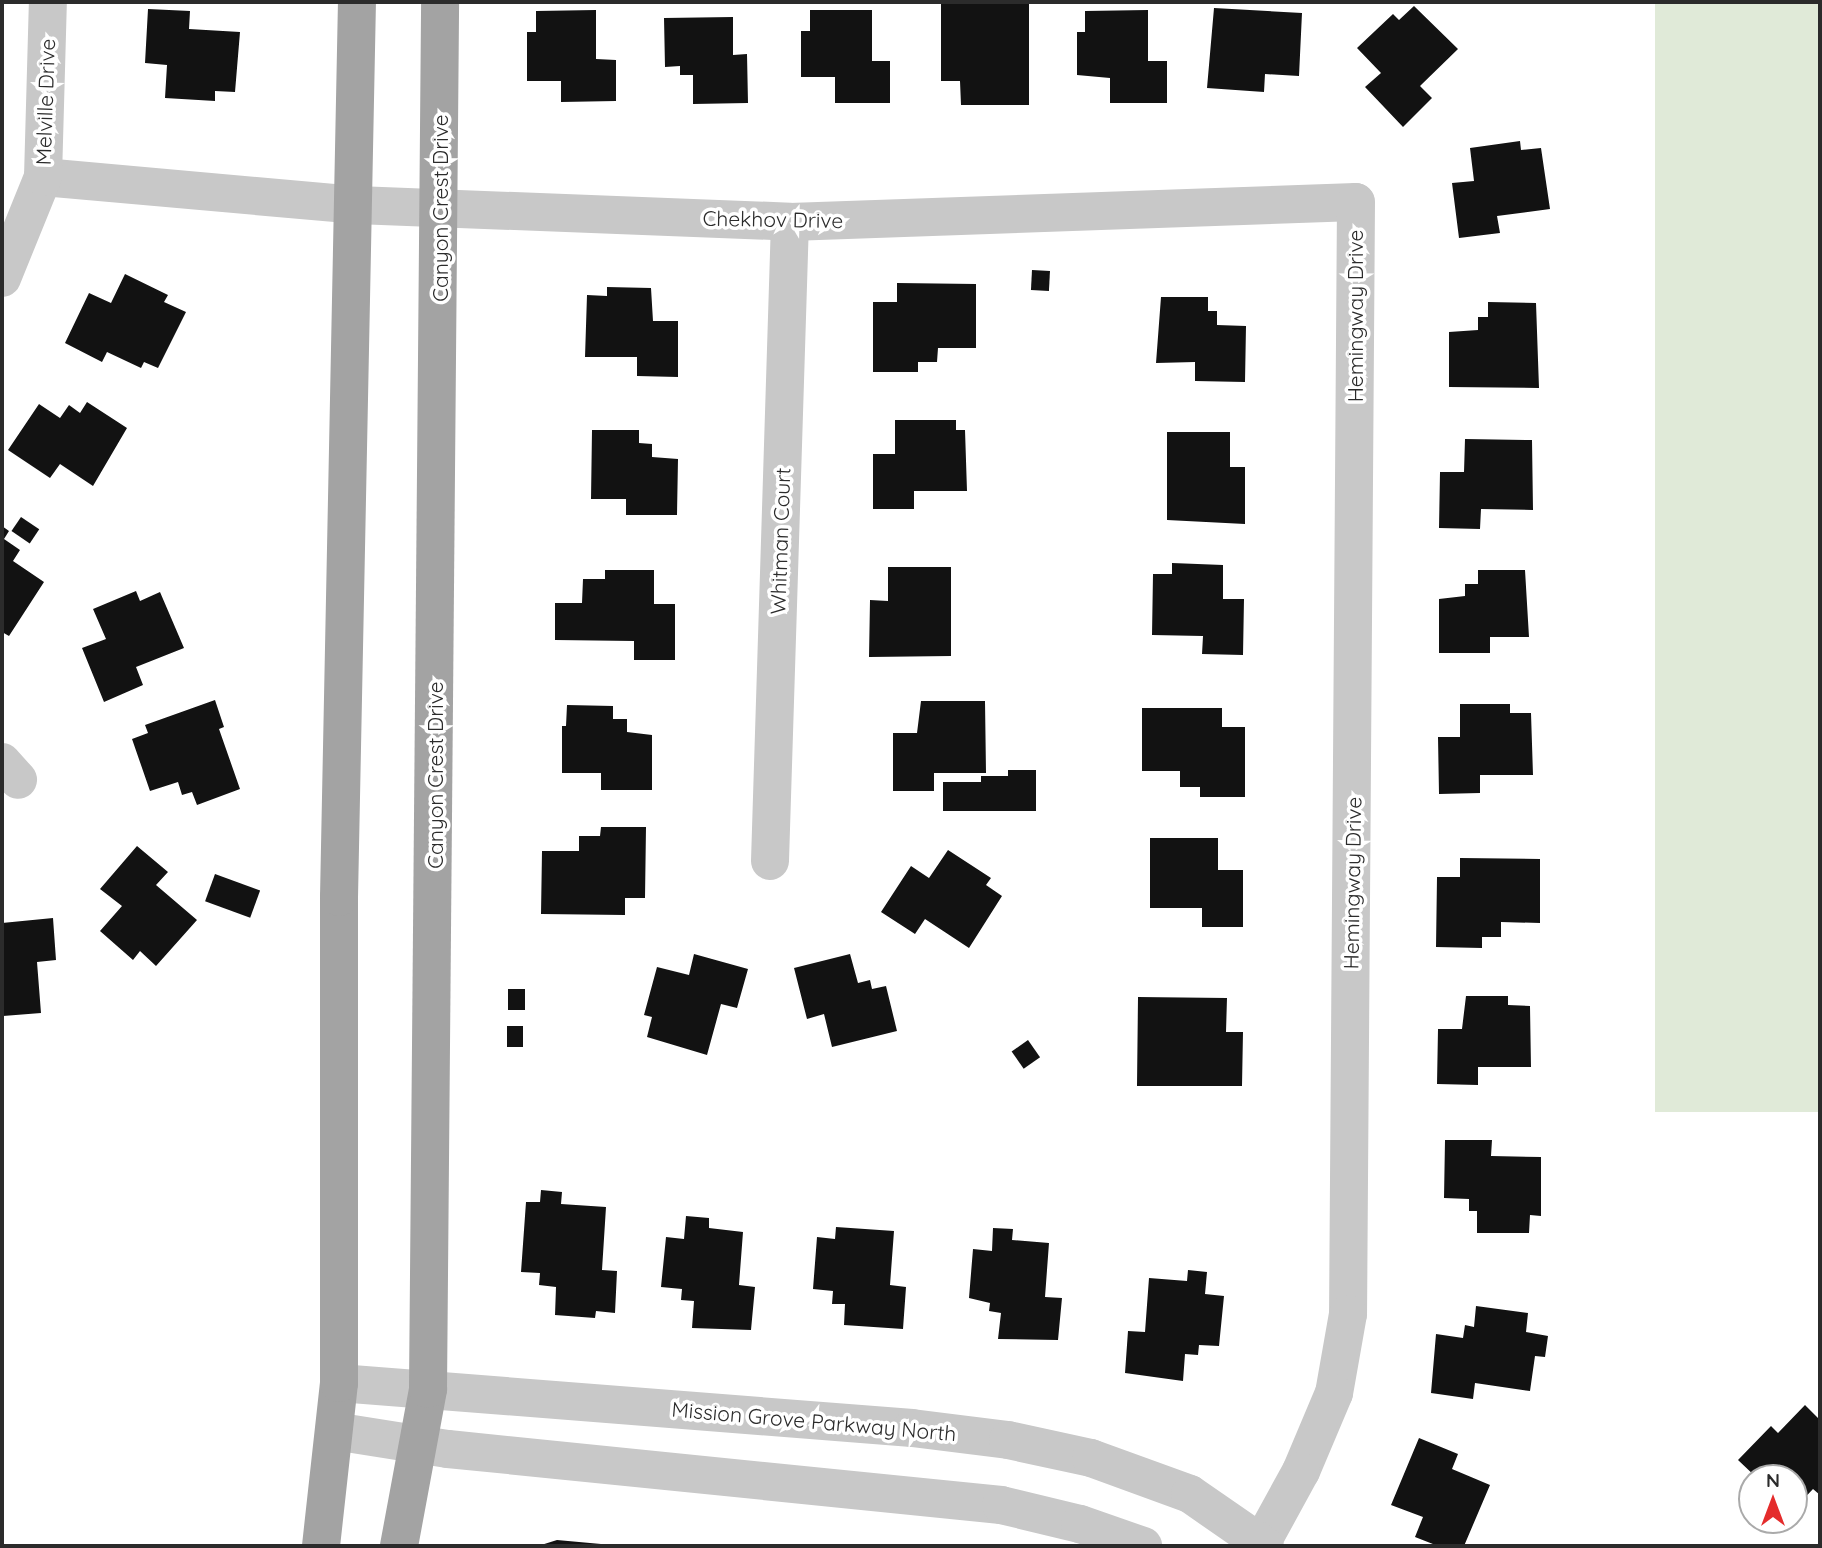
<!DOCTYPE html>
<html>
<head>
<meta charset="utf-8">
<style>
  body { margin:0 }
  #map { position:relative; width:1822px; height:1548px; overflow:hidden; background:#fff; font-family:Quicksand,sans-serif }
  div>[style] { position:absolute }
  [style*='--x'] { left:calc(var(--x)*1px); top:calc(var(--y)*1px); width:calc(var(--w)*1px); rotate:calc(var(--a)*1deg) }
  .green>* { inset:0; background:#e0ead8; transform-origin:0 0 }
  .building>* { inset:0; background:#121212; transform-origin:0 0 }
  .minor>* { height:38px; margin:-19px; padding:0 19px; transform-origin:19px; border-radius:19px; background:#c8c8c8 }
  .major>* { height:38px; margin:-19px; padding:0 19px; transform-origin:19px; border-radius:19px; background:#a3a3a3 }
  span { translate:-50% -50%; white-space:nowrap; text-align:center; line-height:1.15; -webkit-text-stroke:7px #fff; paint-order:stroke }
  .street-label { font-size:21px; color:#2b2b2b }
  .frame { position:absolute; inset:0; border:4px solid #2b2b2b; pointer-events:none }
  .north { position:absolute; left:1738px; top:1464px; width:70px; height:70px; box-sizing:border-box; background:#fff; border:2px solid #aaa; border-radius:50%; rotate:0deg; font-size:19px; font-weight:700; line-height:28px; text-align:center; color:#2b2b2b }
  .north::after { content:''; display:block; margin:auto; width:24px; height:32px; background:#e42c2c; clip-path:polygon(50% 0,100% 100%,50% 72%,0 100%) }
</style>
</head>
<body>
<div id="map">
  <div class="green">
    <div style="left:1655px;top:2px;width:165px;height:1110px"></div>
  </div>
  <div class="building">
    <div style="clip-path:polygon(941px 2px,1029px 3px,1029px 105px,961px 105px,960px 81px,941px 81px)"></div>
    <div style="clip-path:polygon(1414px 6px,1458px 49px,1420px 86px,1432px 98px,1403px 127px,1365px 87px,1381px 73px,1357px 48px,1393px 14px,1399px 20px)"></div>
    <div style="clip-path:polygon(1214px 8px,1302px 13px,1299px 76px,1265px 74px,1264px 92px,1207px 88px)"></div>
    <div style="clip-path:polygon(148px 9px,190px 11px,189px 29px,240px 32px,235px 92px,215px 91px,215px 101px,165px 98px,167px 65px,145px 63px)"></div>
    <div style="clip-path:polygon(596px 10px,596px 59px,616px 60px,616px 101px,561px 102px,561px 81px,527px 81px,527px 32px,536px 32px,536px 11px)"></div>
    <div style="clip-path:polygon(810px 10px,872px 10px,872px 61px,890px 61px,890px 103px,835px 103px,835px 77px,801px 77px,801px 31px,810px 31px)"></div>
    <div style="clip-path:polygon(1148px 10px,1148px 61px,1167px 61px,1167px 103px,1110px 103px,1110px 78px,1077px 75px,1077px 32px,1085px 32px,1085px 11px)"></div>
    <div style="clip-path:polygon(733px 17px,733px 55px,747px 54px,748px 103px,693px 104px,693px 75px,680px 75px,680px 66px,665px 67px,664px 18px)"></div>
    <div style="clip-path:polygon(1520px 141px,1521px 150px,1541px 148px,1550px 209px,1497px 216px,1500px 233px,1459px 238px,1452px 183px,1474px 181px,1470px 148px)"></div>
    <div style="left:1032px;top:270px;width:18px;height:20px;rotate:3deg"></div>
    <div style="clip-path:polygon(125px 274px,168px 295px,164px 302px,186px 312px,158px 368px,144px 362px,141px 368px,107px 352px,102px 362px,65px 343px,89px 293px,111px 303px)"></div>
    <div style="clip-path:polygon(897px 283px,976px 284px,976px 348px,938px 348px,937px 362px,918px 362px,918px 372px,873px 372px,873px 302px,897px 302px)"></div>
    <div style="clip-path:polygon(607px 287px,651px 288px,653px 321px,678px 321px,678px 377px,637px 376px,637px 357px,585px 357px,587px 295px,607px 296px)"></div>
    <div style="clip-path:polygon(1161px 297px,1208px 297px,1208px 311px,1217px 311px,1217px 325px,1246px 326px,1245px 382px,1195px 381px,1195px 362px,1156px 363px)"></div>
    <div style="clip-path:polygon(1488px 302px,1536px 303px,1539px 388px,1449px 387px,1449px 332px,1478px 330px,1478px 317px,1488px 317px)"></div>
    <div style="clip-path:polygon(87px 402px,127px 428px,93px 486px,60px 464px,50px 478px,8px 450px,39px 404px,60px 418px,69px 405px,80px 413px)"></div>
    <div style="clip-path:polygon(895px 420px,956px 420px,956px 430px,965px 430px,967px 491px,914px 491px,914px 509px,873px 509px,873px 454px,895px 454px)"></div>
    <div style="clip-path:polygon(592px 430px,639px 430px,639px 443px,652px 444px,652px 457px,678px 459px,677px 515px,626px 515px,626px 499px,591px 499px)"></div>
    <div style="clip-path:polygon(1167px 432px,1230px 432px,1230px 467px,1245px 467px,1245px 524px,1167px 520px)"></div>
    <div style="clip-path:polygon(1465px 439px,1532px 440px,1533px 510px,1481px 509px,1480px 529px,1439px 528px,1440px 472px,1464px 472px)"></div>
    <div style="left:21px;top:517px;width:22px;height:17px;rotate:34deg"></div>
    <div style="clip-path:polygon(2px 526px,9px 531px,4px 539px,20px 550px,13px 561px,44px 582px,9px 636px,2px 632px)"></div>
    <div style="clip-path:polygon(1172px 563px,1223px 565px,1223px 599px,1244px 599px,1243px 655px,1202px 654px,1203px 636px,1152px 635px,1153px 574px,1172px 574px)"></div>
    <div style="clip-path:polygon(888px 567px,951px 567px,951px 656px,869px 657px,870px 600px,888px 601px)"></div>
    <div style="clip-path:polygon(605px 570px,654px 570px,654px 604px,675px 604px,675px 660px,634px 660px,634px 641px,555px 640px,555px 603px,582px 603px,583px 579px,605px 579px)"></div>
    <div style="clip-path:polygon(1478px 570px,1525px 570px,1529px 637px,1490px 637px,1490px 653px,1439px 653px,1439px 599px,1465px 596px,1465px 584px,1478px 584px)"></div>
    <div style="clip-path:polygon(136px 591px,140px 601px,160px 592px,184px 648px,136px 667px,143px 685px,104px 702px,82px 648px,106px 639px,93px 609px)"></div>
    <div style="clip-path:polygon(215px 700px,224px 727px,219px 729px,240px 789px,197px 805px,192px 792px,182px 795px,178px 782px,150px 791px,132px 739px,148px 733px,145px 725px)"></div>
    <div style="clip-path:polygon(921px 701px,985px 701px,986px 773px,934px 773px,934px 791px,893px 791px,893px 733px,917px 733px)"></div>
    <div style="clip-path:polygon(1460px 704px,1510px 704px,1510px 713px,1531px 713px,1533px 775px,1480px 775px,1480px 793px,1439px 794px,1438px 737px,1460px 737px)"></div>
    <div style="clip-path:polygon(567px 705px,613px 706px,613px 719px,627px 719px,627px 732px,652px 735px,652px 790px,601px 790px,601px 773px,562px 773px,562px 726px,566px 726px)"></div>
    <div style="clip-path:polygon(1142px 708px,1222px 708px,1222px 727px,1245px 727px,1245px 797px,1200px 797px,1200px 787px,1180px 787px,1180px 771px,1142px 771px)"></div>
    <div style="clip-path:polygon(1008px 770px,1036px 770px,1036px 811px,943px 811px,943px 782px,981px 782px,981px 776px,1008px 776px)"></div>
    <div style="clip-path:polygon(601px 827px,646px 827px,645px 898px,625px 898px,625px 915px,541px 914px,542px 851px,579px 851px,579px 836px,600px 836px)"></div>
    <div style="clip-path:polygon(1150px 838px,1218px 838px,1218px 870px,1243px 870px,1243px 927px,1202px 927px,1202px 908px,1150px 908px)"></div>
    <div style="clip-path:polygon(137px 846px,168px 872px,156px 885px,197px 920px,156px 966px,140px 951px,133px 960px,100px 931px,122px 906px,100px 889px)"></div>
    <div style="clip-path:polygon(948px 850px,991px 878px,986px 885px,1002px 896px,969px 948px,925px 919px,915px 934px,881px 912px,911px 866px,929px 878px)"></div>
    <div style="clip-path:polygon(1460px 858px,1540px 859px,1540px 923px,1501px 922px,1501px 937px,1482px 937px,1482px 948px,1436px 947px,1437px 877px,1460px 877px)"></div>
    <div style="left:215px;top:874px;width:48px;height:29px;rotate:20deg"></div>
    <div style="clip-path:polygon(53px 918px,56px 960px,37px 962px,41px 1013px,3px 1016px,2px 923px)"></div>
    <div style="clip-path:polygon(694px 954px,748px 969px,737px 1008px,721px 1004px,707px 1055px,647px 1037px,652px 1017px,644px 1015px,657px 967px,689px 975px)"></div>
    <div style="clip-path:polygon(850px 954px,858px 983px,870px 980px,872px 989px,886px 986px,897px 1031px,832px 1047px,824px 1014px,807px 1019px,794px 968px)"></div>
    <div style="left:525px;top:989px;width:21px;height:17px;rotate:90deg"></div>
    <div style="clip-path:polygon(1466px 996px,1508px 996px,1508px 1005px,1530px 1006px,1531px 1067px,1478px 1067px,1478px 1085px,1437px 1084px,1438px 1029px,1462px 1029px)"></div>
    <div style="clip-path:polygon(1138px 997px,1227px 998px,1226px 1032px,1243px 1032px,1242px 1086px,1137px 1086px)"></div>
    <div style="left:523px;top:1026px;width:21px;height:16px;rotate:90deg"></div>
    <div style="left:1028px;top:1040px;width:21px;height:20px;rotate:55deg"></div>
    <div style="clip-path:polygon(1445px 1140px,1492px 1140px,1491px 1156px,1541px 1157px,1541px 1216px,1530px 1215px,1529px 1233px,1477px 1233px,1477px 1211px,1469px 1211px,1469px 1199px,1444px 1198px)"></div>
    <div style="clip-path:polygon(541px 1190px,562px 1192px,561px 1204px,606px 1207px,602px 1270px,617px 1271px,615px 1313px,596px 1311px,595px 1318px,555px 1315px,556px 1287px,539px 1285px,540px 1273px,521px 1272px,526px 1202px,540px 1202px)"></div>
    <div style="clip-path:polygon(686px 1216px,709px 1218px,709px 1228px,743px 1232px,739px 1285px,755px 1287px,751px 1330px,692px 1328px,694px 1301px,681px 1300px,682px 1289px,661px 1287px,666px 1237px,684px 1239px)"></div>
    <div style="clip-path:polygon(836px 1227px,894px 1231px,890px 1285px,906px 1287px,903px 1329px,844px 1325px,845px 1304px,832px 1304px,833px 1291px,813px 1289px,817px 1237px,835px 1239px)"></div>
    <div style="clip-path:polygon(993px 1228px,1013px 1229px,1012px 1240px,1049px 1243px,1045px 1297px,1062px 1298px,1058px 1340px,998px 1339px,1001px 1313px,989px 1311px,990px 1303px,969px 1298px,973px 1249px,992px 1251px)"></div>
    <div style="clip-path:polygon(1188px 1270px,1207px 1272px,1205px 1294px,1224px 1296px,1219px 1346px,1199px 1345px,1198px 1355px,1185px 1354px,1183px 1381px,1125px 1373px,1128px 1331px,1145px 1332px,1149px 1278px,1187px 1281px)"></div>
    <div style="clip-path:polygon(1476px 1306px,1528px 1313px,1526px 1332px,1548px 1336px,1545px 1357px,1535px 1356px,1530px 1391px,1475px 1383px,1473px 1399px,1431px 1393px,1436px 1334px,1463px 1338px,1465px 1325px,1474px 1327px)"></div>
    <div style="clip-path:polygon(1805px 1405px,1820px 1420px,1820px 1495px,1813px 1489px,1794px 1509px,1794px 1478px,1757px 1478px,1738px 1460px,1771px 1426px,1778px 1433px)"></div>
    <div style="clip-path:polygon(1419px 1438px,1458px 1454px,1452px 1469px,1490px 1485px,1464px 1546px,1438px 1546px,1415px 1537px,1423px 1517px,1391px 1505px)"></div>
    <div style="clip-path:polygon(557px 1540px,601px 1544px,601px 1546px,538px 1546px)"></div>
  </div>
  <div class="minor">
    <div style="--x:43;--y:177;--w:314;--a:5.1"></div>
    <div style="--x:356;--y:205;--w:434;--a:2.2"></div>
    <div style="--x:790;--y:222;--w:566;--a:-2.02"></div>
    <div style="--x:1356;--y:202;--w:1112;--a:90.41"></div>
    <div style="--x:1348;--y:1314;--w:80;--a:100"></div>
    <div style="--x:1334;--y:1393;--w:85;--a:112.9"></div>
    <div style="--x:1301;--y:1471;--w:85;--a:118.7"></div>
    <div style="--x:2;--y:278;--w:109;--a:-67.9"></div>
    <div style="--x:43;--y:177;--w:175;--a:-88.4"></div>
    <div style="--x:2;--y:762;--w:24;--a:48"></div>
    <div style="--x:770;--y:861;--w:639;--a:-88.21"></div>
    <div style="--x:339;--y:1383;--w:575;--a:4.49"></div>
    <div style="--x:912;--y:1428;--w:97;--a:7.1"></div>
    <div style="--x:1008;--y:1440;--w:85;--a:12.2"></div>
    <div style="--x:1091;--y:1458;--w:105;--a:20"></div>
    <div style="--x:1190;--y:1494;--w:91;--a:34.7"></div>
    <div style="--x:334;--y:1431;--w:115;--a:9"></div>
    <div style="--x:448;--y:1449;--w:556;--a:5.78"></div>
    <div style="--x:1001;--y:1505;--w:81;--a:13.5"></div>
    <div style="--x:1080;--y:1524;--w:67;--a:19.2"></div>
  </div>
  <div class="major">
    <div style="--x:321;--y:1546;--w:164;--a:-83.7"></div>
    <div style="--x:339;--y:1383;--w:486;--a:-90"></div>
    <div style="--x:339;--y:897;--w:895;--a:-88.85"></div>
    <div style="--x:399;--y:1546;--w:160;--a:-79.5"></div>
    <div style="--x:428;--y:1389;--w:1387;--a:-89.5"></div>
  </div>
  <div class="street-label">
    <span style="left:45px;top:102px;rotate:-88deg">Melville Drive</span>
    <span style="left:440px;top:208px;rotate:-90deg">Canyon Crest Drive</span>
    <span style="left:773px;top:219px;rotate:1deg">Chekhov Drive</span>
    <span style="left:1355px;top:316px;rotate:-90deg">Hemingway Drive</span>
    <span style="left:780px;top:541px;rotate:-88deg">Whitman Court</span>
    <span style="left:435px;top:775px;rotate:-90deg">Canyon Crest Drive</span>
    <span style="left:1352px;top:883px;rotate:-89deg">Hemingway Drive</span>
    <span style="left:814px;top:1421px;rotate:5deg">Mission Grove Parkway North</span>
  </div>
  <div class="frame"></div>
  <div class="north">N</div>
</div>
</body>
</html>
